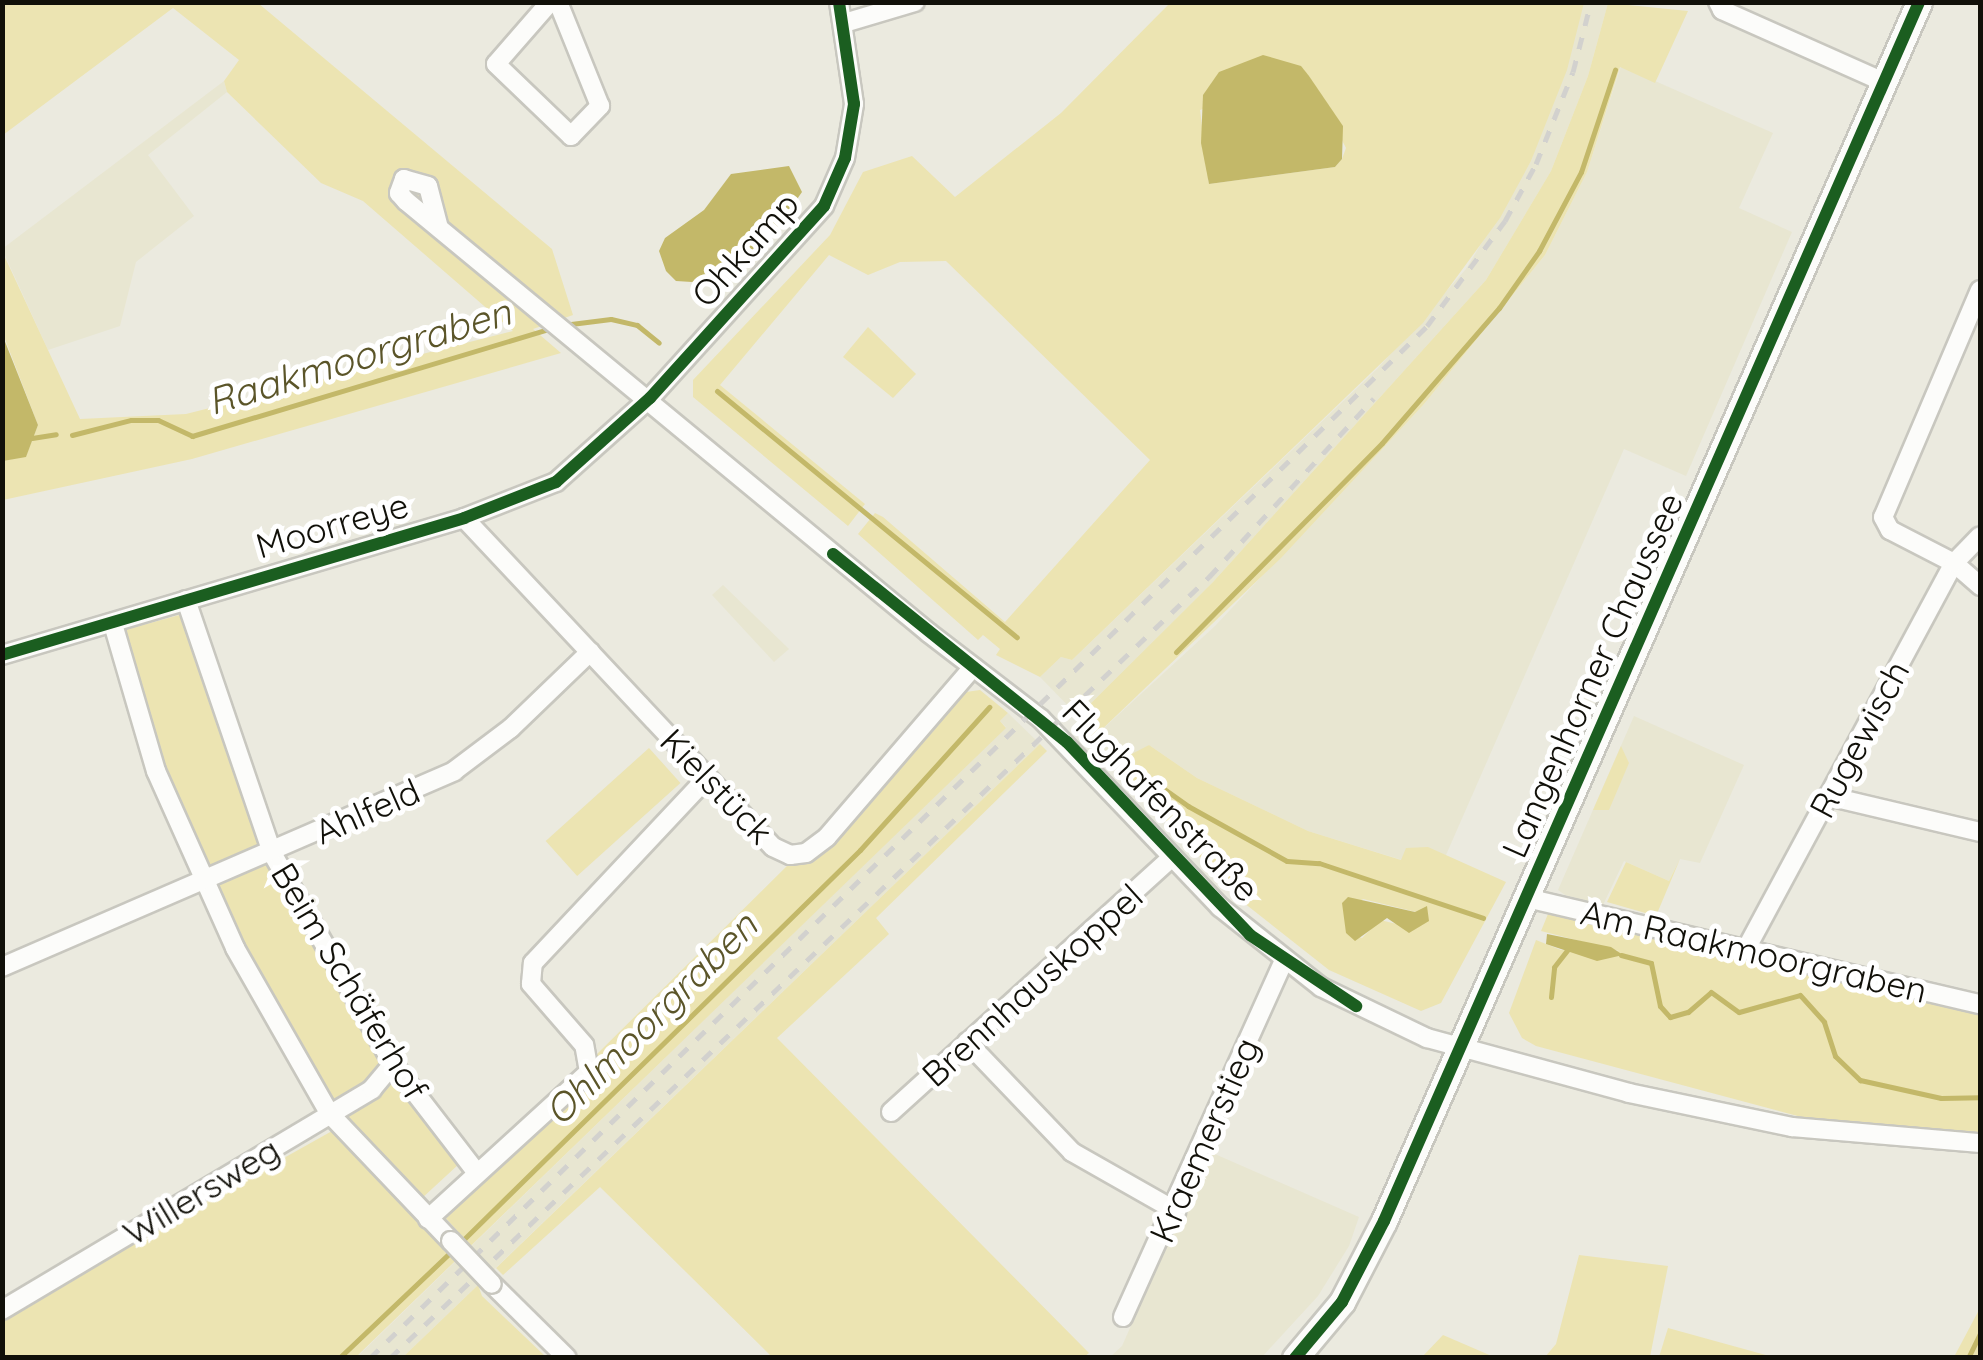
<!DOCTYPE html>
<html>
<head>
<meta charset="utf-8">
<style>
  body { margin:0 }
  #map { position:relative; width:1983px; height:1360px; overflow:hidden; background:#ebeadf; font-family:Quicksand,sans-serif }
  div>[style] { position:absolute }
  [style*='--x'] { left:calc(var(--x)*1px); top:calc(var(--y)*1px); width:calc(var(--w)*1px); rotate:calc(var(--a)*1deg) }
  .built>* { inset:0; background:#e8e6d1 }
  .green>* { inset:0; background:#ece4b2; transform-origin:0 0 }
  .water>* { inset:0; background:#c3b869 }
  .stream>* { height:5px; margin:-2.5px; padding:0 2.5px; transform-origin:2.5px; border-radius:2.5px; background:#c3b869 }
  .roads { filter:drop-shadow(2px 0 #c8c7bf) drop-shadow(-2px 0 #c8c7bf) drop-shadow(0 2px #c8c7bf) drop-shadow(0 -2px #c8c7bf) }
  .street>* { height:18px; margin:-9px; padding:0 9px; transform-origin:9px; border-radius:9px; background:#fcfcfa }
  .secondary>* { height:25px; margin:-12.5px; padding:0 12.5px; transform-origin:12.5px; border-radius:12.5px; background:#fcfcfa }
  .rail>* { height:5px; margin-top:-2.5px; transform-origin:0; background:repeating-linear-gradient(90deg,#d2d1ce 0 12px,transparent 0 24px) }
  .bridges { filter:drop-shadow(2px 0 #c8c7bf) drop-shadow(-2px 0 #c8c7bf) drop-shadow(0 2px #c8c7bf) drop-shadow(0 -2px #c8c7bf) }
  .street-bridge>* { height:18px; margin:-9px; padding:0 9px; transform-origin:9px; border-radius:9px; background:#fcfcfa }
  .cycleway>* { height:12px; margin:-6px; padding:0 6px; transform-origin:6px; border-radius:6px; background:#1b5e20 }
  span { translate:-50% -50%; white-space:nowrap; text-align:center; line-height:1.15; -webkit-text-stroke:10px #fff; paint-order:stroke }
  .street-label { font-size:35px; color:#111009 }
  .water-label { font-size:38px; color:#5b5529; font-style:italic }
  .frame { position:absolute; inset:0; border:5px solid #111009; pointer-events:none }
</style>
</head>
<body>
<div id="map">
  <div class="built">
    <div style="clip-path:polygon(1584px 3px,1608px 3px,1588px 76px,1551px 171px,1486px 280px,1213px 582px,1078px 716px,1040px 677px,1061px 657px,1072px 660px,1378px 368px,1466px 269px,1531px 161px)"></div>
    <div style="clip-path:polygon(1621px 66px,1773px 133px,1739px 208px,1792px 232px,1686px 476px,1624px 449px,1446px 855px,1407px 849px,1402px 860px,1308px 831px,1197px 778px,1149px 745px,1122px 769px,1093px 738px,1215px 626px,1424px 404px,1545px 255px,1587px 172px)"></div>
    <div style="clip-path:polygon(224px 81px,227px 92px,148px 155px,194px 216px,136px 262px,120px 326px,48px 350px,2px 249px)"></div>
    <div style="clip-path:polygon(723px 585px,789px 649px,774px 662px,712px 595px)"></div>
    <div style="clip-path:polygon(1008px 713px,1040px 744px,403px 1357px,356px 1358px,1006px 727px,1000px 721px)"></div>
    <div style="clip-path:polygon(1634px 716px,1744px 765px,1700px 863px,1680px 859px,1669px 881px,1624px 861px,1603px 905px,1565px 895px,1558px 890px)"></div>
    <div style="clip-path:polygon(1208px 1151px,1359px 1217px,1349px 1246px,1318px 1296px,1262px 1357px,1109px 1358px,1122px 1346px)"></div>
  </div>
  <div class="green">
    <div style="clip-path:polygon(2px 3px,258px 3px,552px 249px,573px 315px,533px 329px,561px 353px,192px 459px,3px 500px,3px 461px,26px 456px,38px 425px,3px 334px,3px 253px,80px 419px,186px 414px,513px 331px,363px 201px,321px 183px,227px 92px,224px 81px,239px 60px,173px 8px,3px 135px)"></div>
    <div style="clip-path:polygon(evenodd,1170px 3px,1584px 3px,1567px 70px,1531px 161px,1500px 218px,1423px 323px,1072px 660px,1061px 657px,1040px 677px,996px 655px,1000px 649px,983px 635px,978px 640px,858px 534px,875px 513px,883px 517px,1005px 622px,1150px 460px,946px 261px,900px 262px,868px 275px,829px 255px,720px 385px,865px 504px,848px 526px,693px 397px,693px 380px,830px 235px,863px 172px,912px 156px,955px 197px,1061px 113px,1170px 3px,1309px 76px,1346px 148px,1342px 159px,1335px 167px,1209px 184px,1200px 110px,1309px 76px)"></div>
    <div style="clip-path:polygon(1608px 3px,1688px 11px,1655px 83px,1620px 67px,1587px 172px,1545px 255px,1424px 404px,1281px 558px,1093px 738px,1078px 716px,1213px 582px,1486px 280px,1551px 171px,1588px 76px)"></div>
    <div style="clip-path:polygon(868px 327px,916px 374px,893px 398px,843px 357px)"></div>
    <div style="clip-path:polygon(183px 614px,276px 872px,382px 1059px,459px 1164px,421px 1199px,329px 1100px,240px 945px,158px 755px,121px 631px)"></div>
    <div style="clip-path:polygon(980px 690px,1008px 713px,1000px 721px,1006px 728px,356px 1357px,3px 1357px,2px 1316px,332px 1131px,446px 1247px,460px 1234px,443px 1215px,593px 1076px,595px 1056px,790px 863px,828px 848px,966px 692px)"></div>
    <div style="clip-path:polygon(1040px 744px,1047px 751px,876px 918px,889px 934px,777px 1038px,1089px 1353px,1084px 1357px,772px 1357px,600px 1187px,503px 1275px,496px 1268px)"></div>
    <div style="clip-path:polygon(evenodd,1149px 745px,1197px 778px,1308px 831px,1401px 860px,1406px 848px,1428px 847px,1506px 882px,1441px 1003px,1421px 1011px,1329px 970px,1239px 899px,1123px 774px,1126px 757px,1149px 745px,1363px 899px,1416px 912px,1420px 910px,1401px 925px,1380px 920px,1362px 938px,1346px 933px,1348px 912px,1363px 899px)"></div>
    <div style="clip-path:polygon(1621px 746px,1629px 763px,1609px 810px,1593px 810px)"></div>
    <div style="left:649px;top:748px;width:47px;height:139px;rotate:48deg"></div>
    <div style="clip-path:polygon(1680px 859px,1656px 916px,1607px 902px,1626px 862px,1669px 881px)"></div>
    <div style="clip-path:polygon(1548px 914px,1980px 1011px,1978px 1136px,1820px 1122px,1536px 1046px,1522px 1038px,1509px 1013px,1536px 940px,1561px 950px,1619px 951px,1541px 931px)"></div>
    <div style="clip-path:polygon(1579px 1255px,1668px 1266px,1650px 1357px,1545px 1357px,1556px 1344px)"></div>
    <div style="clip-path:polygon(478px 1285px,482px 1296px,546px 1357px,403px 1357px)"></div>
    <div style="clip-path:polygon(1980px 1308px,1980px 1357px,1954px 1357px)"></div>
    <div style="clip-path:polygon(1668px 1328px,1773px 1357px,1659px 1357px)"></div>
    <div style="clip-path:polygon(1443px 1335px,1494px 1357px,1422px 1357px)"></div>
  </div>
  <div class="water">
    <div style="clip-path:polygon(1263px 55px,1301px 66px,1309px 76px,1343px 126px,1342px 159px,1335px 167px,1209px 184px,1201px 143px,1203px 95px,1219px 72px)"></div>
    <div style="clip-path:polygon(789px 166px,802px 192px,770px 238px,720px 273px,692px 282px,676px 281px,666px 271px,659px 251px,665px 238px,704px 210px,731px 174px)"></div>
    <div style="clip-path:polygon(2px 334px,38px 425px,26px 457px,3px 461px)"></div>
    <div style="clip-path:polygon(1348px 897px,1415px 912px,1427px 906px,1429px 921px,1409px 933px,1387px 918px,1355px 941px,1346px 933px,1342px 903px)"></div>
    <div style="clip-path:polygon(1547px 934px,1611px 947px,1623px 955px,1597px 961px,1546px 944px)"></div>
  </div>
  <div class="stream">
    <div style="--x:563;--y:325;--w:48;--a:-7.1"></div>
    <div style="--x:611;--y:319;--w:27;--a:13"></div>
    <div style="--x:637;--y:325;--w:28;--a:39"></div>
    <div style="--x:717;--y:391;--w:388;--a:39.4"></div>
    <div style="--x:72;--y:435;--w:61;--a:-14.3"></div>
    <div style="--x:131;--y:420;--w:27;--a:0"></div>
    <div style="--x:158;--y:420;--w:38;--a:25"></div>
    <div style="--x:192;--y:436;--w:377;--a:-16.7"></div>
    <div style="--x:32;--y:438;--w:24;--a:-9"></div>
    <div style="--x:1176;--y:652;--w:293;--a:-45.4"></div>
    <div style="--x:1382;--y:443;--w:179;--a:-49.1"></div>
    <div style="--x:1499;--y:308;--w:70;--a:-54.9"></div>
    <div style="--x:1539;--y:251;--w:89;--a:-62"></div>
    <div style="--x:1581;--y:172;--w:108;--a:-71.6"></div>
    <div style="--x:1136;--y:769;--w:64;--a:35.4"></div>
    <div style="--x:1188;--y:806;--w:113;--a:29.1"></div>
    <div style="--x:1287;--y:861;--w:32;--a:4"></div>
    <div style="--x:1319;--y:863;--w:173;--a:18.5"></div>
    <div style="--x:1621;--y:955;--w:31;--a:15"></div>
    <div style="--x:1651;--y:963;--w:44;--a:78.2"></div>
    <div style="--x:1660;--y:1006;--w:15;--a:48"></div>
    <div style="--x:1670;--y:1017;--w:19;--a:-16"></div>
    <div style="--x:1688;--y:1012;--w:30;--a:-41"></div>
    <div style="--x:1711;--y:992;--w:34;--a:36"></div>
    <div style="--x:1739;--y:1012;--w:63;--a:-15.6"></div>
    <div style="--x:1800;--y:995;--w:36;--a:48"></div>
    <div style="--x:1824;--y:1022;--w:36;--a:72"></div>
    <div style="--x:1835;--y:1056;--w:35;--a:44"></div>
    <div style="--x:1860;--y:1080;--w:83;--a:12.5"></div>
    <div style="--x:1941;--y:1098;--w:39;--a:-1"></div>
    <div style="--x:1551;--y:997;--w:30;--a:-84"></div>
    <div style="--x:1554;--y:967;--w:23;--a:-52"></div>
    <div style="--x:461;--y:1242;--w:559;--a:-44.49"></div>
    <div style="--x:860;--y:850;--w:193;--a:-47.9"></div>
    <div style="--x:339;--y:1358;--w:157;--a:-43.5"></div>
    <div style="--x:1968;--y:1358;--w:28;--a:-64"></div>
  </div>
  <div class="roads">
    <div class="street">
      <div style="--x:550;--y:2;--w:82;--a:131.1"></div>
      <div style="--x:496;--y:64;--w:104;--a:43.8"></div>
      <div style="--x:571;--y:136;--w:42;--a:-46"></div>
      <div style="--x:600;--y:106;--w:112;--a:-112"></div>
      <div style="--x:1718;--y:2;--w:9;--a:63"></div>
      <div style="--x:1722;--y:10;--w:177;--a:24"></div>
      <div style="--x:844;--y:23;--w:74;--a:-16.5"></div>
      <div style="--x:439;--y:228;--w:43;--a:-104.7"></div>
      <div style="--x:428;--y:186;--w:25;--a:-164"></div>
      <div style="--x:404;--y:179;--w:15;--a:110"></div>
      <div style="--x:399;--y:193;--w:11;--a:49"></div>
      <div style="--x:406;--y:201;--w:678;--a:39.56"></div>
      <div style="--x:929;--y:633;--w:141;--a:37.5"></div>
      <div style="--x:1041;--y:719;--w:260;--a:46.4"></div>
      <div style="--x:1220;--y:907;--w:129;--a:38.4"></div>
      <div style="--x:1321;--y:987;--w:118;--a:25.7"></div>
      <div style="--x:1427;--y:1038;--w:209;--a:15.2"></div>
      <div style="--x:1629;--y:1093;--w:167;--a:11.8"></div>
      <div style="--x:1792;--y:1127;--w:189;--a:4.9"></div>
      <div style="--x:1980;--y:290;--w:247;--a:113.1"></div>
      <div style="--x:1883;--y:517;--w:15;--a:62"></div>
      <div style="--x:1890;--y:530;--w:72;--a:27.3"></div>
      <div style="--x:1954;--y:563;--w:35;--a:41"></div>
      <div style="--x:464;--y:518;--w:451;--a:46.8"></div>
      <div style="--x:773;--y:847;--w:19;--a:25"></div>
      <div style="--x:790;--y:855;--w:16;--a:-7"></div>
      <div style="--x:806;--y:853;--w:26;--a:-37"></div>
      <div style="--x:827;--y:837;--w:224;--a:-49.3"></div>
      <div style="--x:186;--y:600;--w:267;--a:71.2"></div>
      <div style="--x:272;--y:853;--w:243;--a:60.2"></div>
      <div style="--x:393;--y:1064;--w:138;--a:52.4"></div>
      <div style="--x:113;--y:624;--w:153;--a:73.7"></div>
      <div style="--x:156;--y:771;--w:194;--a:65.9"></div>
      <div style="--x:235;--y:948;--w:190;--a:60.3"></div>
      <div style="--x:329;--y:1113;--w:177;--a:46.4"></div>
      <div style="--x:2;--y:655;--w:482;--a:-16.5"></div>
      <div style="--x:464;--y:518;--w:99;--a:-21.4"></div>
      <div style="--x:556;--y:482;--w:126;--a:-41.8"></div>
      <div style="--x:650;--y:398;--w:259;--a:-47.8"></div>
      <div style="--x:824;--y:206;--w:52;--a:-66.4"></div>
      <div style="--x:845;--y:158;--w:55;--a:-80.5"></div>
      <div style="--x:854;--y:104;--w:103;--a:-98.4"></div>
      <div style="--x:1828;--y:796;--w:156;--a:13.3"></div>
      <div style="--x:1527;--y:898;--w:465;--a:13.2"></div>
      <div style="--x:1746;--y:949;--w:438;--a:-61.7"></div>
      <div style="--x:1954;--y:563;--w:37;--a:-46"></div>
      <div style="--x:2;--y:967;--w:493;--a:-23.4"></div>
      <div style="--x:454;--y:771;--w:71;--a:-37"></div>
      <div style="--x:511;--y:728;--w:110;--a:-43.9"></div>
      <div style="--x:967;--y:1042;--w:152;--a:46.3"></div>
      <div style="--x:1072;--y:1152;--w:120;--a:29.6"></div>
      <div style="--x:891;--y:1112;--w:379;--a:-42.2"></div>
      <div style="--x:428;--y:1219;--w:218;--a:-42.4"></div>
      <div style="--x:589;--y:1072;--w:27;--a:-100"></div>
      <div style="--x:584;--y:1045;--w:81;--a:-131"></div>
      <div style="--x:531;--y:984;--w:21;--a:-85"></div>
      <div style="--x:533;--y:963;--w:254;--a:-46.8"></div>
      <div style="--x:492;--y:1284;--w:105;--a:44.6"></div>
      <div style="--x:2;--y:1310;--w:431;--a:-30.8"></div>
      <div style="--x:372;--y:1089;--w:33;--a:-50"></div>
      <div style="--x:1123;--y:1317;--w:388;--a:-65.7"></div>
    </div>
    <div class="secondary">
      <div style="--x:1295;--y:1358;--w:73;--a:-50"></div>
      <div style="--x:1342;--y:1302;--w:91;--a:-62.6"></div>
      <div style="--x:1384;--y:1221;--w:1331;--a:-66.3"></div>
    </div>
  </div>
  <div class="rail">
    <div style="--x:370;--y:1358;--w:1477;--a:-44.31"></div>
    <div style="--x:1427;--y:326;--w:131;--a:-53.4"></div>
    <div style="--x:1505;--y:221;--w:65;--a:-61.5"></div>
    <div style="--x:1536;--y:164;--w:99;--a:-68.1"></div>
    <div style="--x:1573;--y:72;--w:72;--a:-75.6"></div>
    <div style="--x:390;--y:1358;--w:1132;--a:-43.64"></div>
    <div style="--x:1209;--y:577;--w:243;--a:-47.3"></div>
  </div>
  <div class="bridges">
    <div class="street-bridge">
      <div style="--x:451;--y:1241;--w:59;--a:46.4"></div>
    </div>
  </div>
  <div class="cycleway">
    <div style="--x:833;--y:554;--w:300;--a:38.8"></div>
    <div style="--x:1067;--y:742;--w:266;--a:46.5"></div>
    <div style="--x:1250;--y:935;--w:128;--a:33.8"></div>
    <div style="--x:2;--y:655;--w:482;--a:-16.5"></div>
    <div style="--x:464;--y:518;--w:99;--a:-21.4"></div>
    <div style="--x:556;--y:482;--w:126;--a:-41.8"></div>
    <div style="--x:650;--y:398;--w:259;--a:-47.8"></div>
    <div style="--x:824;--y:206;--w:52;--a:-66.4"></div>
    <div style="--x:845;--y:158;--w:55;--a:-80.5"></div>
    <div style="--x:854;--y:104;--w:103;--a:-98.4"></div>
    <div style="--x:1295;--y:1358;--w:73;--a:-50"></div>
    <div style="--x:1342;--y:1302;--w:91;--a:-62.6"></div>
    <div style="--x:1384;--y:1221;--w:1331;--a:-66.3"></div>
  </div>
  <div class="street-label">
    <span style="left:745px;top:249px;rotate:-48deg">Ohkamp</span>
    <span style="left:332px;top:525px;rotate:-16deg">Moorreye</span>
    <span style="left:1592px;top:675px;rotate:-66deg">Langenhorner Chaussee</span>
    <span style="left:1859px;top:739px;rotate:-62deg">Rugewisch</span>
    <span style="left:717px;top:786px;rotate:46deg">Kielstück</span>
    <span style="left:1161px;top:800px;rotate:46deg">Flughafenstraße</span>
    <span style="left:367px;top:811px;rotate:-24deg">Ahlfeld</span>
    <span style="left:1754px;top:951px;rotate:13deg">Am Raakmoorgraben</span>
    <span style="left:350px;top:981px;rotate:59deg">Beim Schäferhof</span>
    <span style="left:1032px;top:985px;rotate:-42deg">Brennhauskoppel</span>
    <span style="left:1204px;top:1140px;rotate:-66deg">Kraemerstieg</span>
    <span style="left:201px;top:1191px;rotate:-31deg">Willersweg</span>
  </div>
  <div class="water-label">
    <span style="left:359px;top:357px;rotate:-17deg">Raakmoorgraben</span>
    <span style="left:651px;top:1019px;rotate:-45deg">Ohlmoorgraben</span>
  </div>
  <div class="frame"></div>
</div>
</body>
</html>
